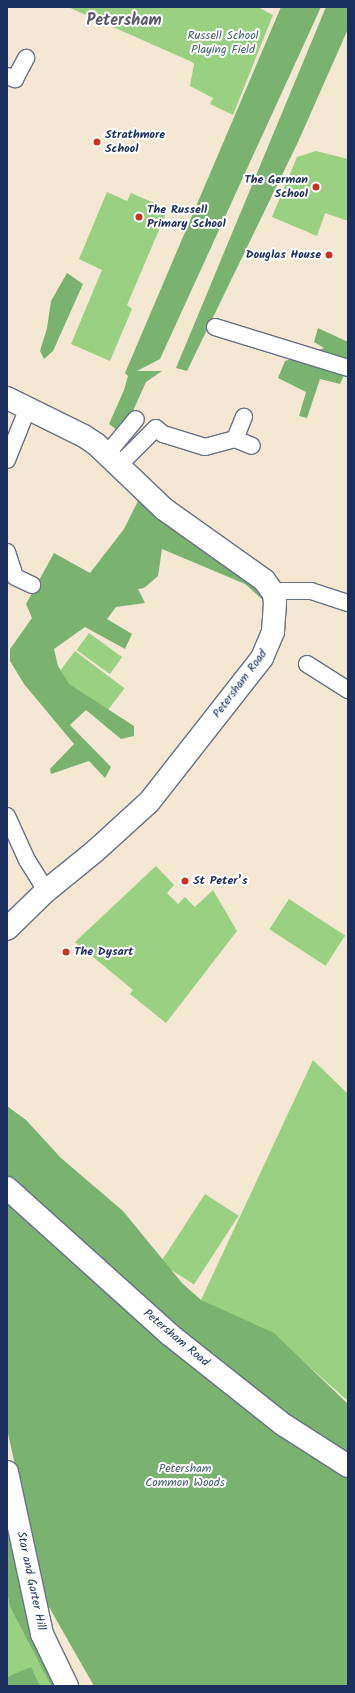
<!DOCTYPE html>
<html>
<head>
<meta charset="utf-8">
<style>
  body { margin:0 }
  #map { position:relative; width:355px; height:1693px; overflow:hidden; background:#f5e8d3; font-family:Kalam,sans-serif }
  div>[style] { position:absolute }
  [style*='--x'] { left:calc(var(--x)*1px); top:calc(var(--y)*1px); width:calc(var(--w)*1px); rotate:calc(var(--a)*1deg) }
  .green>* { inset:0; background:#99d082; transform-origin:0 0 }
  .forest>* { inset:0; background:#7ab270 }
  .roads { filter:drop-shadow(1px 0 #677087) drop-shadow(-1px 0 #677087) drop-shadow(0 1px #677087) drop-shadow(0 -1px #677087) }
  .street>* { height:16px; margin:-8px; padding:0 8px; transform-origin:8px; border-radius:8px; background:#fff }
  .secondary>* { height:22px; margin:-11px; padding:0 11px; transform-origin:11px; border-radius:11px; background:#fff }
  .primary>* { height:22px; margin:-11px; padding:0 11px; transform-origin:11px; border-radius:11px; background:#fff }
  .dots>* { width:11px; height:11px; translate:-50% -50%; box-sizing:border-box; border:2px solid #fff; border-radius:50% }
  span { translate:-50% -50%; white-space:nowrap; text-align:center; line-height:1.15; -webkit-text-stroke:4px #fff; paint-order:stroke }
  .park-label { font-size:12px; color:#415f69 }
  .poi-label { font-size:12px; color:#1b2f5e; font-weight:700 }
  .left { translate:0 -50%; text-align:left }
  .right { translate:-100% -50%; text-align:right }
  .street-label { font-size:12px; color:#1b2f5e }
  .district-label { font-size:16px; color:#5c596c; font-weight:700 }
  .frame { position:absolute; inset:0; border:8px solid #1b2f5e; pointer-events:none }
</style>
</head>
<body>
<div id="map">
  <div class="green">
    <div style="clip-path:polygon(68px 7px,258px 7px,273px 15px,233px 115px,210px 104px,213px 98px,190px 86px,194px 64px,192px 62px)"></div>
    <div style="clip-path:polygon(316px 151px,348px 159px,348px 221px,325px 213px,317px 236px,272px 217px,297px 157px)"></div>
    <div style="clip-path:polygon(107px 192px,127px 201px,131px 193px,168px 209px,127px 305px,132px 309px,110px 361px,71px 344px,102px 270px,79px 259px)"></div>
    <div style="left:89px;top:633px;width:41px;height:21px;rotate:36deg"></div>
    <div style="left:75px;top:651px;width:62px;height:32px;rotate:37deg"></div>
    <div style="clip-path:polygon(156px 866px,174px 885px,167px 893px,178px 904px,185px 897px,195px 907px,213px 890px,237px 931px,166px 1023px,130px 994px,133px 990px,75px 942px)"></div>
    <div style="left:289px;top:899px;width:67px;height:36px;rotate:33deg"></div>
    <div style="clip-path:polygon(313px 1060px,348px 1094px,348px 1401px,276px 1337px,201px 1300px)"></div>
    <div style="left:205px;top:1194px;width:40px;height:82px;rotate:33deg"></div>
    <div style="clip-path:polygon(7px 1594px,10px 1607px,51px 1686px,7px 1686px)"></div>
  </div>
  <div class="forest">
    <div style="clip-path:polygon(281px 7px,321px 7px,160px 359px,137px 371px,162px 371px,146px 382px,128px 422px,117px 430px,109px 424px,124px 390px,128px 376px,125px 373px)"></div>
    <div style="clip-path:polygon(326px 7px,348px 7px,348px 29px,298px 142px,187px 371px,176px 368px)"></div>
    <div style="clip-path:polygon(67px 273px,83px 284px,53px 351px,44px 359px,40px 351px,47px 328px,51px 301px)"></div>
    <div style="clip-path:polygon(318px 328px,348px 342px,348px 366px,340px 384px,320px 379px,307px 418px,299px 416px,306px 392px,278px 378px,285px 361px,324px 348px,314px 342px)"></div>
    <div style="clip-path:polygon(140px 497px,263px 591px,264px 601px,245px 584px,162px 549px,158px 576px,144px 588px,138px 589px,145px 603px,116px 607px,107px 619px,132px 634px,125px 649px,85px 627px,54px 649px,58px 666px,69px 684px,134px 726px,134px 736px,121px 739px,86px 710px,70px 725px,111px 767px,105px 778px,89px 761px,51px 774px,50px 769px,74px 744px,24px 684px,10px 661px,10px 649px,32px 618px,26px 604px,54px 553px,90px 573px,124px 529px)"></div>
    <div style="clip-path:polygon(7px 1106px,26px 1120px,61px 1158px,123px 1211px,182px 1283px,201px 1300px,274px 1333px,348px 1404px,348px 1686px,94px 1686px,45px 1600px,7px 1429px)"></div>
    <div style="clip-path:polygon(7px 1499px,59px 1686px,51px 1686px,10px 1607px,7px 1593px)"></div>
    <div style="clip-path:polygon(31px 1667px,40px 1686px,7px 1686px,7px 1677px)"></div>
  </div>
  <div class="roads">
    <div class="street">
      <div style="--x:7;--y:76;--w:9;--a:21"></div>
      <div style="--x:15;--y:79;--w:24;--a:-62"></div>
      <div style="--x:215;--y:327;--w:139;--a:17.1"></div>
      <div style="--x:235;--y:439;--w:24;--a:-68"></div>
      <div style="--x:107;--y:454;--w:45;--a:-50.4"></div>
      <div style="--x:7;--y:460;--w:54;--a:-68.2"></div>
      <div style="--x:119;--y:465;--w:52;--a:-45"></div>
      <div style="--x:156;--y:428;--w:9;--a:41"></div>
      <div style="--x:163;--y:434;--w:44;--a:17.2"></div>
      <div style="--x:205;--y:447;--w:31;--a:-15"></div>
      <div style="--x:235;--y:439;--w:18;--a:22"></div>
      <div style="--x:7;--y:552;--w:26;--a:72"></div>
      <div style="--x:15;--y:577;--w:19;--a:25"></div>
      <div style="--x:274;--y:594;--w:9;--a:-18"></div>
      <div style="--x:283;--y:591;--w:28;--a:0"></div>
      <div style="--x:311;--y:591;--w:39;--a:18"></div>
      <div style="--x:307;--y:664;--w:49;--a:32.4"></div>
      <div style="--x:7;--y:816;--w:48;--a:65.6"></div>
      <div style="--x:27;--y:860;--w:36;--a:58"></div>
    </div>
    <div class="secondary">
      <div style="--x:7;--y:1472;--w:166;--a:77.8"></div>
      <div style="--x:42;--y:1634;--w:58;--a:64.3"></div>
    </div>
    <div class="primary">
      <div style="--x:7;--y:398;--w:86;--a:26.3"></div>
      <div style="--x:84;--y:436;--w:14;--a:34"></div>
      <div style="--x:96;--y:444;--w:94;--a:43.7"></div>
      <div style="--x:164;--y:509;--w:123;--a:35.4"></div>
      <div style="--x:264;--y:580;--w:17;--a:54"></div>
      <div style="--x:274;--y:594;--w:9;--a:84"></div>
      <div style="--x:275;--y:603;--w:29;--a:94"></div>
      <div style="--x:273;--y:632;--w:28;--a:113"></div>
      <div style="--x:262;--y:658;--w:183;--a:128.1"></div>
      <div style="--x:149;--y:802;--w:74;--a:137.7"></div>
      <div style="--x:94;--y:852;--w:62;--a:140.9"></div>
      <div style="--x:46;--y:891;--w:54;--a:135.7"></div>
      <div style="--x:7;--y:1188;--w:218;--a:42"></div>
      <div style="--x:169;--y:1334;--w:147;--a:38.4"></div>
      <div style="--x:284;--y:1425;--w:76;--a:32.6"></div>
    </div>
  </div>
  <div class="dots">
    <div style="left:97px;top:142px;background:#c8321e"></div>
    <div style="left:316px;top:187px;background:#c8321e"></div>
    <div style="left:139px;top:217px;background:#c8321e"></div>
    <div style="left:329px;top:255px;background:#c8321e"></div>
    <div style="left:185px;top:881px;background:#c8321e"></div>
    <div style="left:66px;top:952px;background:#c8321e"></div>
  </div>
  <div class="park-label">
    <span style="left:223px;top:43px">Russell School<br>Playing Field</span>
    <span style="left:185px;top:1476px">Petersham<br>Common Woods</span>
  </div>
  <div class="poi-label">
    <span class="left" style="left:105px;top:142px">Strathmore<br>School</span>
    <span class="right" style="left:308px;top:187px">The German<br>School</span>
    <span class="left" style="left:147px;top:217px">The Russell<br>Primary School</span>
    <span class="right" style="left:321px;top:255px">Douglas House</span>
    <span class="left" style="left:193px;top:881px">St Peter’s</span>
    <span class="left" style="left:74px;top:952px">The Dysart</span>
  </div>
  <div class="street-label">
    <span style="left:240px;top:684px;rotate:-53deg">Petersham Road</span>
    <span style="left:176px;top:1338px;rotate:40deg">Petersham Road</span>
    <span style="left:31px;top:1581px;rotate:78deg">Star and Garter Hill</span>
  </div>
  <div class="district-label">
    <span style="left:124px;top:21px">Petersham</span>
  </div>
  <div class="frame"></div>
</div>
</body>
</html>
